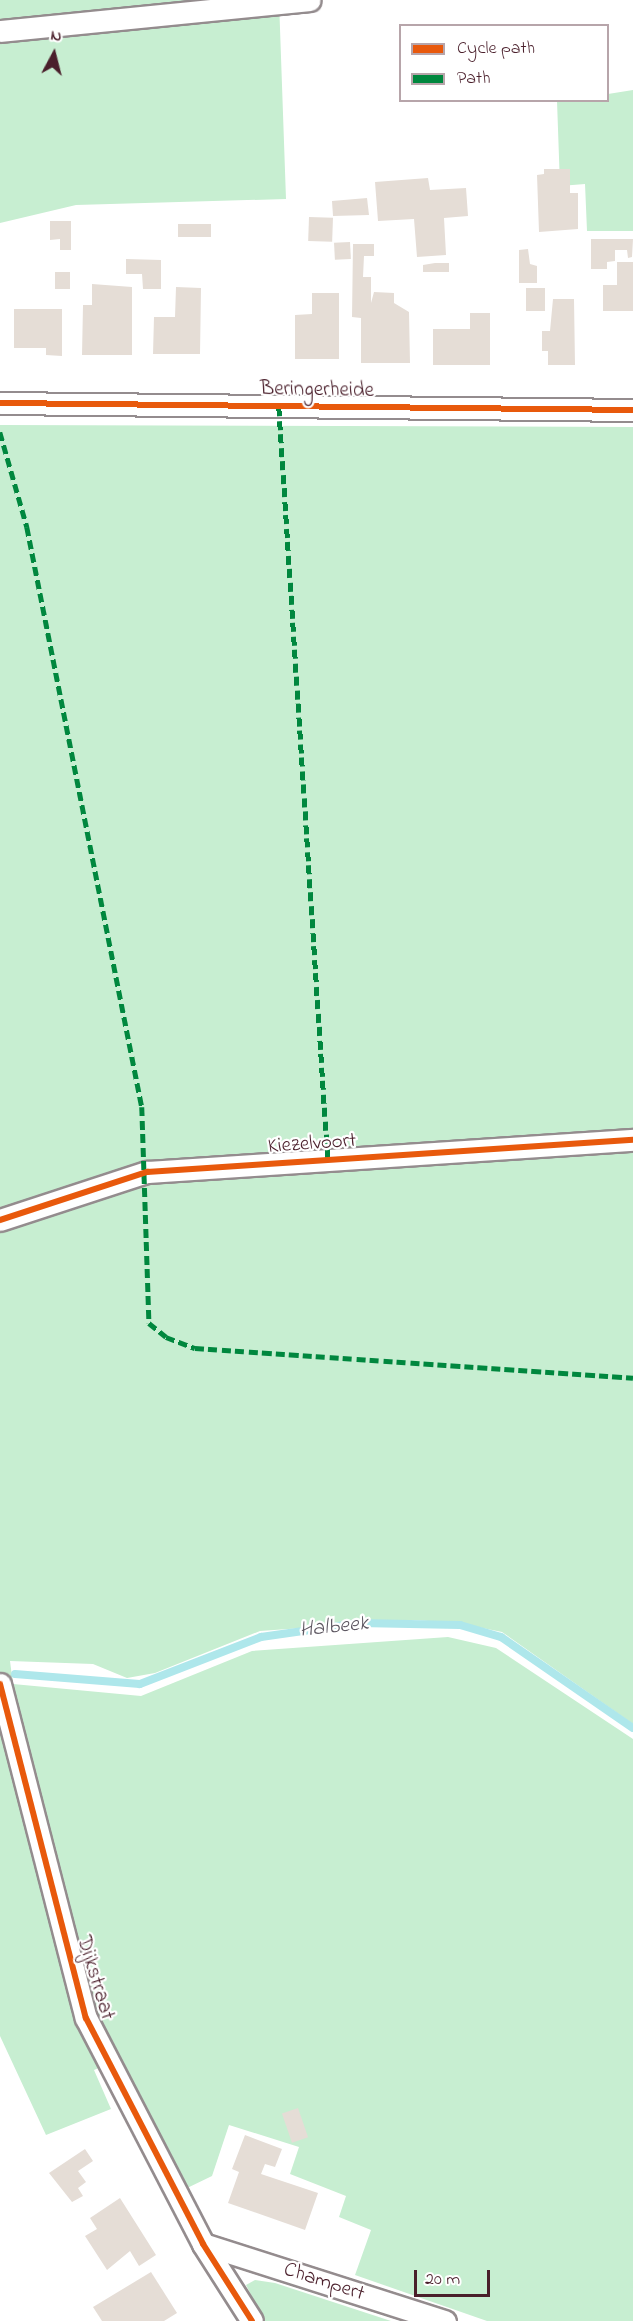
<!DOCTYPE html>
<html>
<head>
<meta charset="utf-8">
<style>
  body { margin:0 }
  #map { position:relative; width:633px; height:2321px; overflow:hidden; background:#fff; font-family:"Indie Flower",sans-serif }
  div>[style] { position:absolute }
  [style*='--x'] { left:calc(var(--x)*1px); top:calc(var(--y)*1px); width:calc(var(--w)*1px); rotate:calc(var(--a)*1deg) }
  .green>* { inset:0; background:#c7eed1 }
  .stream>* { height:8px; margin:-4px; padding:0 4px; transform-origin:4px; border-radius:4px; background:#aee7eb }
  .building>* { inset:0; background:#e5ddd6; transform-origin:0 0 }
  .roads { filter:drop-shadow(2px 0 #948c8e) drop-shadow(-2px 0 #948c8e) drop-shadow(0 2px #948c8e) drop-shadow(0 -2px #948c8e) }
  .street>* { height:21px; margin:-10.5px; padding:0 10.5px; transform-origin:10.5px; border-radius:10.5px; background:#fff }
  .quiet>* { height:4.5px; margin-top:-2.25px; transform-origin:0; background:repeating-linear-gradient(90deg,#00873e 0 9px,transparent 0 13.5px) }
  .cycleway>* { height:6px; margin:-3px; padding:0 3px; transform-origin:3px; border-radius:3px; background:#e8590c }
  span { translate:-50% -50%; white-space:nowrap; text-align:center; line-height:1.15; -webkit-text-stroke:4.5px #fff; paint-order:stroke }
  .street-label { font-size:21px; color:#4a1f2b }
  .water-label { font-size:22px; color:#5e5862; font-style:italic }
  .legend { position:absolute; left:399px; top:24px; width:210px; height:78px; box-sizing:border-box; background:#fff; border:2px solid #b7a5aa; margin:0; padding:8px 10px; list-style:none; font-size:18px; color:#4a1f2b }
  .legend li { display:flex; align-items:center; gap:12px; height:30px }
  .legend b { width:30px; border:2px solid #b7a5aa }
  .north { position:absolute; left:24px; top:24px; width:60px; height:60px; -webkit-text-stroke:4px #fff; paint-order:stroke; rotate:7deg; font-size:16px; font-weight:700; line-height:24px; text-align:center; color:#4a1f2b }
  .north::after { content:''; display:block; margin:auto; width:21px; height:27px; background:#4a1f2b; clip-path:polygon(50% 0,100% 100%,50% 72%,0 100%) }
  .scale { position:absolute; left:414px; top:2270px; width:76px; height:27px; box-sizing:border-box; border:3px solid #4a1f2b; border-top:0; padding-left:8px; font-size:18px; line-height:21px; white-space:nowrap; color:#4a1f2b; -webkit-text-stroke:4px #fff; paint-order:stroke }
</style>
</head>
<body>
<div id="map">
  <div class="green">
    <div style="clip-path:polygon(0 0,279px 0,286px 199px,76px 205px,0 223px)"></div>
    <div style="clip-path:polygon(633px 90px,633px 231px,587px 231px,585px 184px,560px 186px,557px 101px,608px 100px,608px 94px)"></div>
    <div style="clip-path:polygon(0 425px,633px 427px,633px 1724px,502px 1632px,458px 1623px,414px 1620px,260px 1631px,155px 1673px,127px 1678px,93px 1664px,10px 1661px,13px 1684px,141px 1696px,252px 1651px,448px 1637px,496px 1648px,633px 1739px,633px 2321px,487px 2321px,355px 2275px,371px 2230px,339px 2217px,346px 2196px,290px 2174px,299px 2147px,229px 2125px,212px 2176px,183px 2190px,121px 2058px,94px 2070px,111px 2109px,46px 2135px,0 2036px)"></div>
    <div style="clip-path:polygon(255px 2280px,275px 2283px,391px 2321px,264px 2321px,246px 2285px)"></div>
  </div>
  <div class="stream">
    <div style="--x:15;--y:1674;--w:125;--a:4.6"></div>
    <div style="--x:140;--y:1684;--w:130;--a:-21.2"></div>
    <div style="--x:261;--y:1637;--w:99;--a:-8.1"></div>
    <div style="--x:359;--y:1623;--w:101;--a:1.1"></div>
    <div style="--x:460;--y:1625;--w:43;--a:16.3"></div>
    <div style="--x:501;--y:1637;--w:160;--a:34.6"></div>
  </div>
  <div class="building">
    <div style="clip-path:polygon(544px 169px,570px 169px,570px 193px,578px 193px,578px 229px,539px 232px,537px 175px,544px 174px)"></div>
    <div style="clip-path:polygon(428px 178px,430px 190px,466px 188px,468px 216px,444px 218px,446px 255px,417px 257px,414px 219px,378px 221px,375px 182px)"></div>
    <div style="clip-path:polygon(367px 198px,369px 215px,333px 216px,332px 201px)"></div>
    <div style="left:309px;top:217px;width:24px;height:24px;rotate:2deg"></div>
    <div style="clip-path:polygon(50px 221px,71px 221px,71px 250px,60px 250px,60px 239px,50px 240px)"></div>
    <div style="left:178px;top:224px;width:33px;height:13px"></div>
    <div style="clip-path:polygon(591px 239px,633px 239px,632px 257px,628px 258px,627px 250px,615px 250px,615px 261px,607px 262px,607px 269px,591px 269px)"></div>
    <div style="left:350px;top:242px;width:17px;height:16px;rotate:87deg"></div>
    <div style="clip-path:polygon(353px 244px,374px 244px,374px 256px,364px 256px,363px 277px,371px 277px,371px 303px,374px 292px,394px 293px,394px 303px,409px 312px,410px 363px,361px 363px,361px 318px,352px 317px)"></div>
    <div style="clip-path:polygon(528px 249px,530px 264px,537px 266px,537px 283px,519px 283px,519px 250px)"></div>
    <div style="clip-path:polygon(126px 259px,161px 260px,161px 289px,143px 289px,142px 274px,126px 274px)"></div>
    <div style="clip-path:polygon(617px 262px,633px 262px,633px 311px,603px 311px,603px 285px,617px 285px)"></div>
    <div style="clip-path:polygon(435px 263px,449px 263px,449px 272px,423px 272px,423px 265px)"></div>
    <div style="left:55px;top:272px;width:15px;height:17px"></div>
    <div style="clip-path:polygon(92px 284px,132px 287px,132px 355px,82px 355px,83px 305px,92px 305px)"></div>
    <div style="clip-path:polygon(176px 287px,201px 288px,200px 354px,153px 354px,154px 317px,175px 317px)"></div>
    <div style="left:526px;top:288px;width:19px;height:23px"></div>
    <div style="clip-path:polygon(312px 293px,339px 293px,339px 359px,295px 359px,295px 315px,312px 314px)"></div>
    <div style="clip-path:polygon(553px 299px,574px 299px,575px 365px,548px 365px,548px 351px,542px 351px,542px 331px,550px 331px)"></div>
    <div style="clip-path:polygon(14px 309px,62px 309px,62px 356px,46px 355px,46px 348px,14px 348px)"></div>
    <div style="clip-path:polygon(470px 313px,490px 313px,490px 365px,433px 365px,433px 329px,470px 329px)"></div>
    <div style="left:298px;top:2108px;width:31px;height:17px;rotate:71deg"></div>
    <div style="clip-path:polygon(245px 2135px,282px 2149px,275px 2167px,265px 2164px,261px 2174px,318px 2193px,305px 2230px,228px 2203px,239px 2172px,232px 2169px)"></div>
    <div style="clip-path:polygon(85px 2149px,93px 2161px,78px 2171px,86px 2182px,78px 2188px,83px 2196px,72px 2202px,49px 2173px)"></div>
    <div style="clip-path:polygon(120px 2198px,156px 2255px,139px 2266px,130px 2251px,107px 2270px,85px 2236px,97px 2229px,90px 2218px)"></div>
    <div style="clip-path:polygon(151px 2272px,177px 2313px,164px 2321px,102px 2321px,93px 2307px)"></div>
  </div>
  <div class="roads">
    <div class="street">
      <div style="--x:0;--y:31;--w:311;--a:-5.7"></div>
      <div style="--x:0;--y:403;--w:633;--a:0.63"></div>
      <div style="--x:0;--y:1220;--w:155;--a:-18.1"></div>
      <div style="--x:147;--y:1172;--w:487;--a:-3.8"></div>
      <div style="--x:0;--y:1684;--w:345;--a:75.6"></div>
      <div style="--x:86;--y:2018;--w:254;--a:62.6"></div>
      <div style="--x:203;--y:2244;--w:91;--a:57.5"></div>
      <div style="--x:203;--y:2244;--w:254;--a:17.7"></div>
    </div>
  </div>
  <div class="quiet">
    <div style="--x:279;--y:407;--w:755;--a:86.28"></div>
    <div style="--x:0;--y:432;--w:99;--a:74.1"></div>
    <div style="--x:27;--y:527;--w:591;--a:78.79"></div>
    <div style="--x:142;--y:1107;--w:216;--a:88.1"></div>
    <div style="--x:149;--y:1323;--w:22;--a:39"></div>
    <div style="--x:166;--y:1337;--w:31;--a:21"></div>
    <div style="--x:195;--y:1348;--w:439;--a:3.9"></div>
  </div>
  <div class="cycleway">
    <div style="--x:0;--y:403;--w:633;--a:0.63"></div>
    <div style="--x:0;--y:1220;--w:155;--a:-18.1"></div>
    <div style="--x:147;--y:1172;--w:487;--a:-3.8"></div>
    <div style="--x:0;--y:1684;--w:345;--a:75.6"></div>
    <div style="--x:86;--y:2018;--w:254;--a:62.6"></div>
    <div style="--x:203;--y:2244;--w:91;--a:57.5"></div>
  </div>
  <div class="street-label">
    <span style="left:317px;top:390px;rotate:1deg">Beringerheide</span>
    <span style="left:312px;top:1144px;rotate:-4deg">Kiezelvoort</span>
    <span style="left:95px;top:1978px;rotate:73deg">Dijkstraat</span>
    <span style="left:324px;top:2282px;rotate:18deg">Champert</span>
  </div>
  <div class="water-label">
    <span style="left:334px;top:1628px;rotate:-6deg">Halbeek</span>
  </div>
  <ul class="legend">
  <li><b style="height:8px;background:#e8590c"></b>Cycle path</li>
  <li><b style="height:8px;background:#00873e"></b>Path</li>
  </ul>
  <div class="north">N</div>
  <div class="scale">20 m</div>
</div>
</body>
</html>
